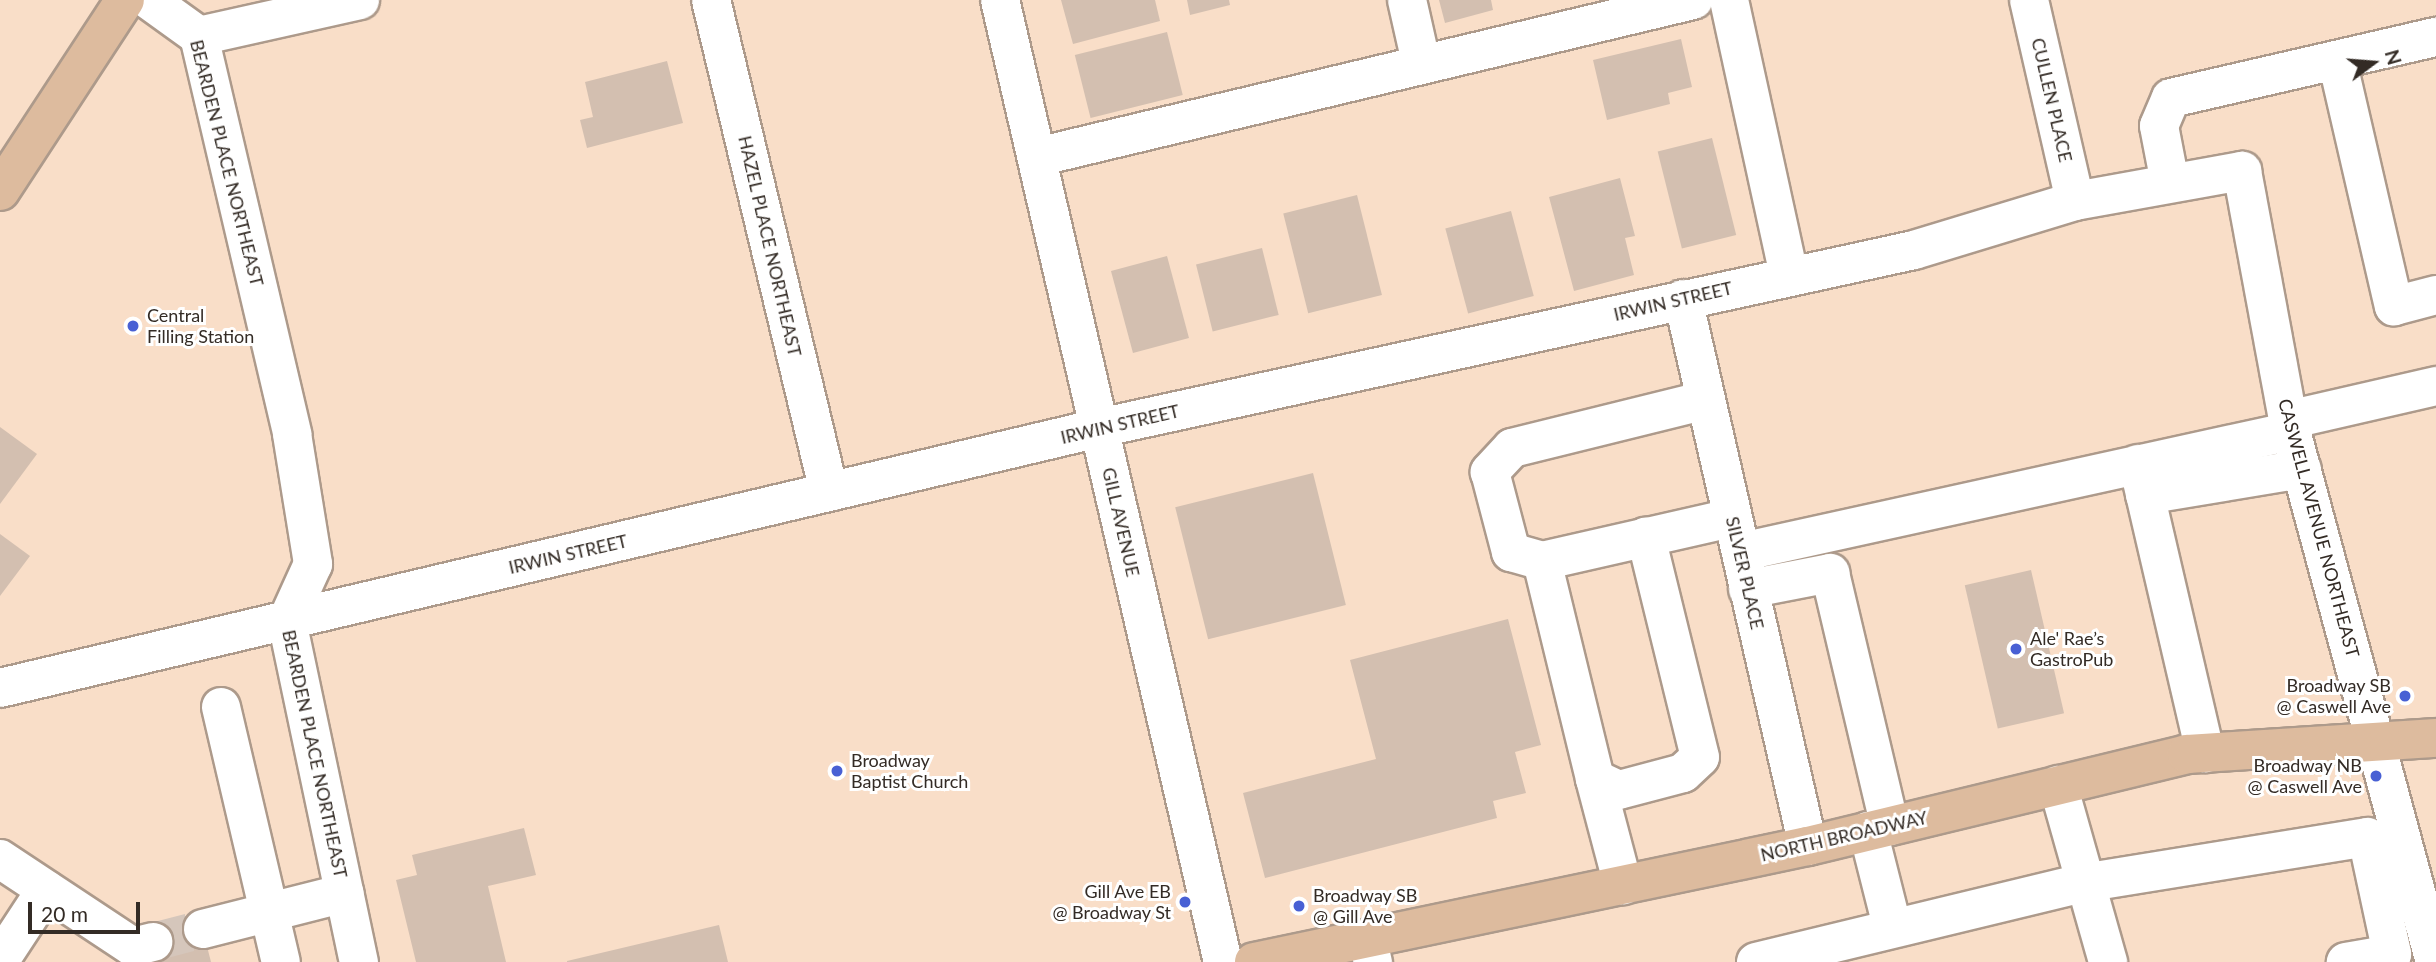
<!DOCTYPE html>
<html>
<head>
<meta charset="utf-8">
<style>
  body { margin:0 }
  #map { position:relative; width:2436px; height:962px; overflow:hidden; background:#feede0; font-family:Lato,sans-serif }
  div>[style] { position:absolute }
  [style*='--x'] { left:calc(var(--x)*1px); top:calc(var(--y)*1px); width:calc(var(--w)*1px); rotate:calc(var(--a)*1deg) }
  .built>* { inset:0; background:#f9dec8; transform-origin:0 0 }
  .building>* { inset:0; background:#d3bfb0; transform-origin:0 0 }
  .minor-tunnel>* { height:38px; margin-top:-19px; transform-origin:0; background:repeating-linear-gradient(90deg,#d5c6bb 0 38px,transparent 0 57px) }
  .roads { filter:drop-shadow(2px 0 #ad9a8b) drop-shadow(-2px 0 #ad9a8b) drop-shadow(0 2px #ad9a8b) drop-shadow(0 -2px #ad9a8b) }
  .minor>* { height:38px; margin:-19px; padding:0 19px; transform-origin:19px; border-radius:19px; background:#fff }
  .major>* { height:38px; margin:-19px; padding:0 19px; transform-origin:19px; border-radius:19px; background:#ddbb9e }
  .dots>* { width:19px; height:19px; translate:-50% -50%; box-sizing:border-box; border:4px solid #fff; border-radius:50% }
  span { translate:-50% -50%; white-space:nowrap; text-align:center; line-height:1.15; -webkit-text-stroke:6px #fff; paint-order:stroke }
  .street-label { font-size:18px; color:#332b25 }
  .poi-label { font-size:18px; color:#332b25 }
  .left { translate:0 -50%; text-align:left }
  .right { translate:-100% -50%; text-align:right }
  .north { position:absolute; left:2338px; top:28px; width:70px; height:70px; -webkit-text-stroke:5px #fff; paint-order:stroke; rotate:74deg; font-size:19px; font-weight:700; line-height:28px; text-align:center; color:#332b25 }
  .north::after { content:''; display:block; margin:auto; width:24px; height:32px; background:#332b25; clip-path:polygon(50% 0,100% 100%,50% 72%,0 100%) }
  .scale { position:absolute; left:28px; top:902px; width:112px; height:32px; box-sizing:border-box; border:4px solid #332b25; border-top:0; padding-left:9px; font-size:21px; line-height:24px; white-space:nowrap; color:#332b25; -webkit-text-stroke:5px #fff; paint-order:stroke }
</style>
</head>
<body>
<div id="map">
  <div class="built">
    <div style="left:0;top:0;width:2436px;height:962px"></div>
  </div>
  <div class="building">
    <div style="clip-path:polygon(1061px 0,1155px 0,1160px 21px,1073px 44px)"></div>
    <div style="clip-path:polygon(1187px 0,1229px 0,1230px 5px,1190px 15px)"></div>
    <div style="clip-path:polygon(1439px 0,1491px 0,1493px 10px,1445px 23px)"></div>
    <div style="left:1167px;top:32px;width:65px;height:95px;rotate:76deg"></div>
    <div style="clip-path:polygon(1681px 39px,1692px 87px,1668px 93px,1670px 104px,1607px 120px,1593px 60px)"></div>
    <div style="clip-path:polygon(667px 61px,683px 123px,587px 148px,580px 120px,593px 117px,585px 82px)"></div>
    <div style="left:1712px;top:138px;width:100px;height:56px;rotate:76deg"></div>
    <div style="clip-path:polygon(1620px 178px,1635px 236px,1625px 238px,1634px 275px,1574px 291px,1549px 197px)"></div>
    <div style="left:1357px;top:195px;width:103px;height:76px;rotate:76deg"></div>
    <div style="left:1511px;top:211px;width:88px;height:68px;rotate:75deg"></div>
    <div style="left:1262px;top:248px;width:69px;height:68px;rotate:76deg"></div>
    <div style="left:1167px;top:256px;width:85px;height:58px;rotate:75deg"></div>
    <div style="clip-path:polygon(0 427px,37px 454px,0 504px)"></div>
    <div style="left:1313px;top:473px;width:136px;height:142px;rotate:76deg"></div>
    <div style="clip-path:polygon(0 534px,30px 556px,0 596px)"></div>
    <div style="left:2031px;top:570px;width:147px;height:68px;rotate:77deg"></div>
    <div style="clip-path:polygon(1508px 619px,1541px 745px,1515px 752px,1526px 793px,1493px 801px,1497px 818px,1265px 878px,1243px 793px,1376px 759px,1350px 660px)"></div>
    <div style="clip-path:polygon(524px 828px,536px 875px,488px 886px,506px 962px,416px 962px,396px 880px,417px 875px,412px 855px)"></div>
    <div style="clip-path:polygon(200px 919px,211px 962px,158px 962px,150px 931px)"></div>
    <div style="clip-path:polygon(719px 925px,728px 962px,567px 962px,567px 961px)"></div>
  </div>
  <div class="minor-tunnel">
    <div style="--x:153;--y:942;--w:52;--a:-14.6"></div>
  </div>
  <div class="roads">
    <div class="minor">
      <div style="--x:149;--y:0;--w:62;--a:35.8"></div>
      <div style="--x:199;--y:36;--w:409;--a:76.8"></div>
      <div style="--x:292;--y:434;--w:132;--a:80.8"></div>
      <div style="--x:313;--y:564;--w:63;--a:114.5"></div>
      <div style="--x:287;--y:621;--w:349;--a:78.1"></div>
      <div style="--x:711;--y:0;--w:506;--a:76.51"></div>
      <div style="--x:1000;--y:0;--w:988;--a:76.95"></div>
      <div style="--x:1407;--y:0;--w:64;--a:77.3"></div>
      <div style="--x:1729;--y:0;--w:281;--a:77.7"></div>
      <div style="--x:2029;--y:0;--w:206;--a:77.1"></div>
      <div style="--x:199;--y:36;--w:165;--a:-12.6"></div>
      <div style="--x:2337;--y:60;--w:253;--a:77"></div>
      <div style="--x:2394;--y:306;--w:43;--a:-14.7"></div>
      <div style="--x:1037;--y:157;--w:675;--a:-13.46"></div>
      <div style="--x:2170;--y:183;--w:58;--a:-100.9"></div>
      <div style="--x:2159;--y:126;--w:30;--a:-67"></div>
      <div style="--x:2171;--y:98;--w:272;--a:-13"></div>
      <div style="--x:1683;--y:299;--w:561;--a:77.13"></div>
      <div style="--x:1706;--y:400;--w:200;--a:166.1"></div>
      <div style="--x:1512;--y:448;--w:33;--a:133"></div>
      <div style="--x:1490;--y:472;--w:83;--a:75.3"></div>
      <div style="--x:1511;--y:552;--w:32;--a:16"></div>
      <div style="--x:1542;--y:561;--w:195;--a:-12.8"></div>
      <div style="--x:2288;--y:420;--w:152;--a:-12.9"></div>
      <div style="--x:2138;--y:464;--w:297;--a:76.9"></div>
      <div style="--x:2145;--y:495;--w:159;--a:-9.4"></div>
      <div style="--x:1741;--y:552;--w:564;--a:-12.39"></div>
      <div style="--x:1542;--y:561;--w:224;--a:76.3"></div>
      <div style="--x:1595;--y:779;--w:26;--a:25"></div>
      <div style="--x:1619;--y:790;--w:66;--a:-14.9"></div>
      <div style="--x:1683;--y:773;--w:23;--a:-43"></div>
      <div style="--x:1700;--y:757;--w:227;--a:-103.8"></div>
      <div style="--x:1748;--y:589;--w:84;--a:-11"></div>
      <div style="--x:1830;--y:573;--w:260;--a:76.7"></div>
      <div style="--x:0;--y:688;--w:1129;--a:-13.31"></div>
      <div style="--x:1099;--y:428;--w:834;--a:-12.32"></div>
      <div style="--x:1914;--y:250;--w:168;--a:-16.9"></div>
      <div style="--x:2075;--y:201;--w:170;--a:-10.2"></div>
      <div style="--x:2242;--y:171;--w:253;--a:79.5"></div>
      <div style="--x:2288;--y:420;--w:562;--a:74.83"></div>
      <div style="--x:221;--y:707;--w:262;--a:76.8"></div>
      <div style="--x:1595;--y:779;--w:110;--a:75.2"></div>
      <div style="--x:2058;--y:785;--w:184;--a:74.2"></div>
      <div style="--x:1868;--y:831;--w:98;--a:75.8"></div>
      <div style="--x:0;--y:859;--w:159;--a:33.5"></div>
      <div style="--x:133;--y:947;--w:21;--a:-14"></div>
      <div style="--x:203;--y:929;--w:146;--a:-14.2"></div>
      <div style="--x:1368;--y:941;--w:22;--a:77"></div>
      <div style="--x:0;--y:960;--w:84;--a:-56.7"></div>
      <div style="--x:1756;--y:962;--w:336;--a:-13.6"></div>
      <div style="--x:2083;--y:883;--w:288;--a:-9.2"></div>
      <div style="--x:2367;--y:837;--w:120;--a:77.9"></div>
      <div style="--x:2392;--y:954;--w:47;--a:170.1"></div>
    </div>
    <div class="major">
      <div style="--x:0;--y:191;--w:228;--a:-56.8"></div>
      <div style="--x:1254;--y:962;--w:566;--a:-11.83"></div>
      <div style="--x:1808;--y:846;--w:390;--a:-13.6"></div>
      <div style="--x:2187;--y:754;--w:250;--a:-3.7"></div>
    </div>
  </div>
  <div class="dots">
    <div style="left:133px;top:326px;background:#4860d4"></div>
    <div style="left:2016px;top:649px;background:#4860d4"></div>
    <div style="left:2405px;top:696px;background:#4860d4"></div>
    <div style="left:837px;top:771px;background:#4860d4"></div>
    <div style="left:2376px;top:776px;background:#4860d4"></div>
    <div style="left:1185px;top:902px;background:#4860d4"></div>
    <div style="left:1299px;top:906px;background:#4860d4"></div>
  </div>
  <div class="street-label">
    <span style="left:2052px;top:100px;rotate:77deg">CULLEN PLACE</span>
    <span style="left:227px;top:163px;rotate:76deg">BEARDEN PLACE NORTHEAST</span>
    <span style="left:770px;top:246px;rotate:77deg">HAZEL PLACE NORTHEAST</span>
    <span style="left:1673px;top:301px;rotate:-13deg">IRWIN STREET</span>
    <span style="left:1120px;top:424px;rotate:-13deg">IRWIN STREET</span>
    <span style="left:1121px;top:522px;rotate:77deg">GILL AVENUE</span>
    <span style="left:2319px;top:528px;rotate:75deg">CASWELL AVENUE NORTHEAST</span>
    <span style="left:568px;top:554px;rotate:-13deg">IRWIN STREET</span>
    <span style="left:1745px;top:573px;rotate:77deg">SILVER PLACE</span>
    <span style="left:315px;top:754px;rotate:78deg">BEARDEN PLACE NORTHEAST</span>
    <span style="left:1844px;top:836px;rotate:-13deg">NORTH BROADWAY</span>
  </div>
  <div class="poi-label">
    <span class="left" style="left:147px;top:326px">Central<br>Filling Station</span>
    <span class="left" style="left:2030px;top:649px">Ale' Rae’s<br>GastroPub</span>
    <span class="right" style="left:2391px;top:696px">Broadway SB<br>@ Caswell Ave</span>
    <span class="left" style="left:851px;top:771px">Broadway<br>Baptist Church</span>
    <span class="right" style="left:2362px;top:776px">Broadway NB<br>@ Caswell Ave</span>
    <span class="right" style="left:1171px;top:902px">Gill Ave EB<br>@ Broadway St</span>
    <span class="left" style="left:1313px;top:906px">Broadway SB<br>@ Gill Ave</span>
  </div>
  <div class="north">N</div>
  <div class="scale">20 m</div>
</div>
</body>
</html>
